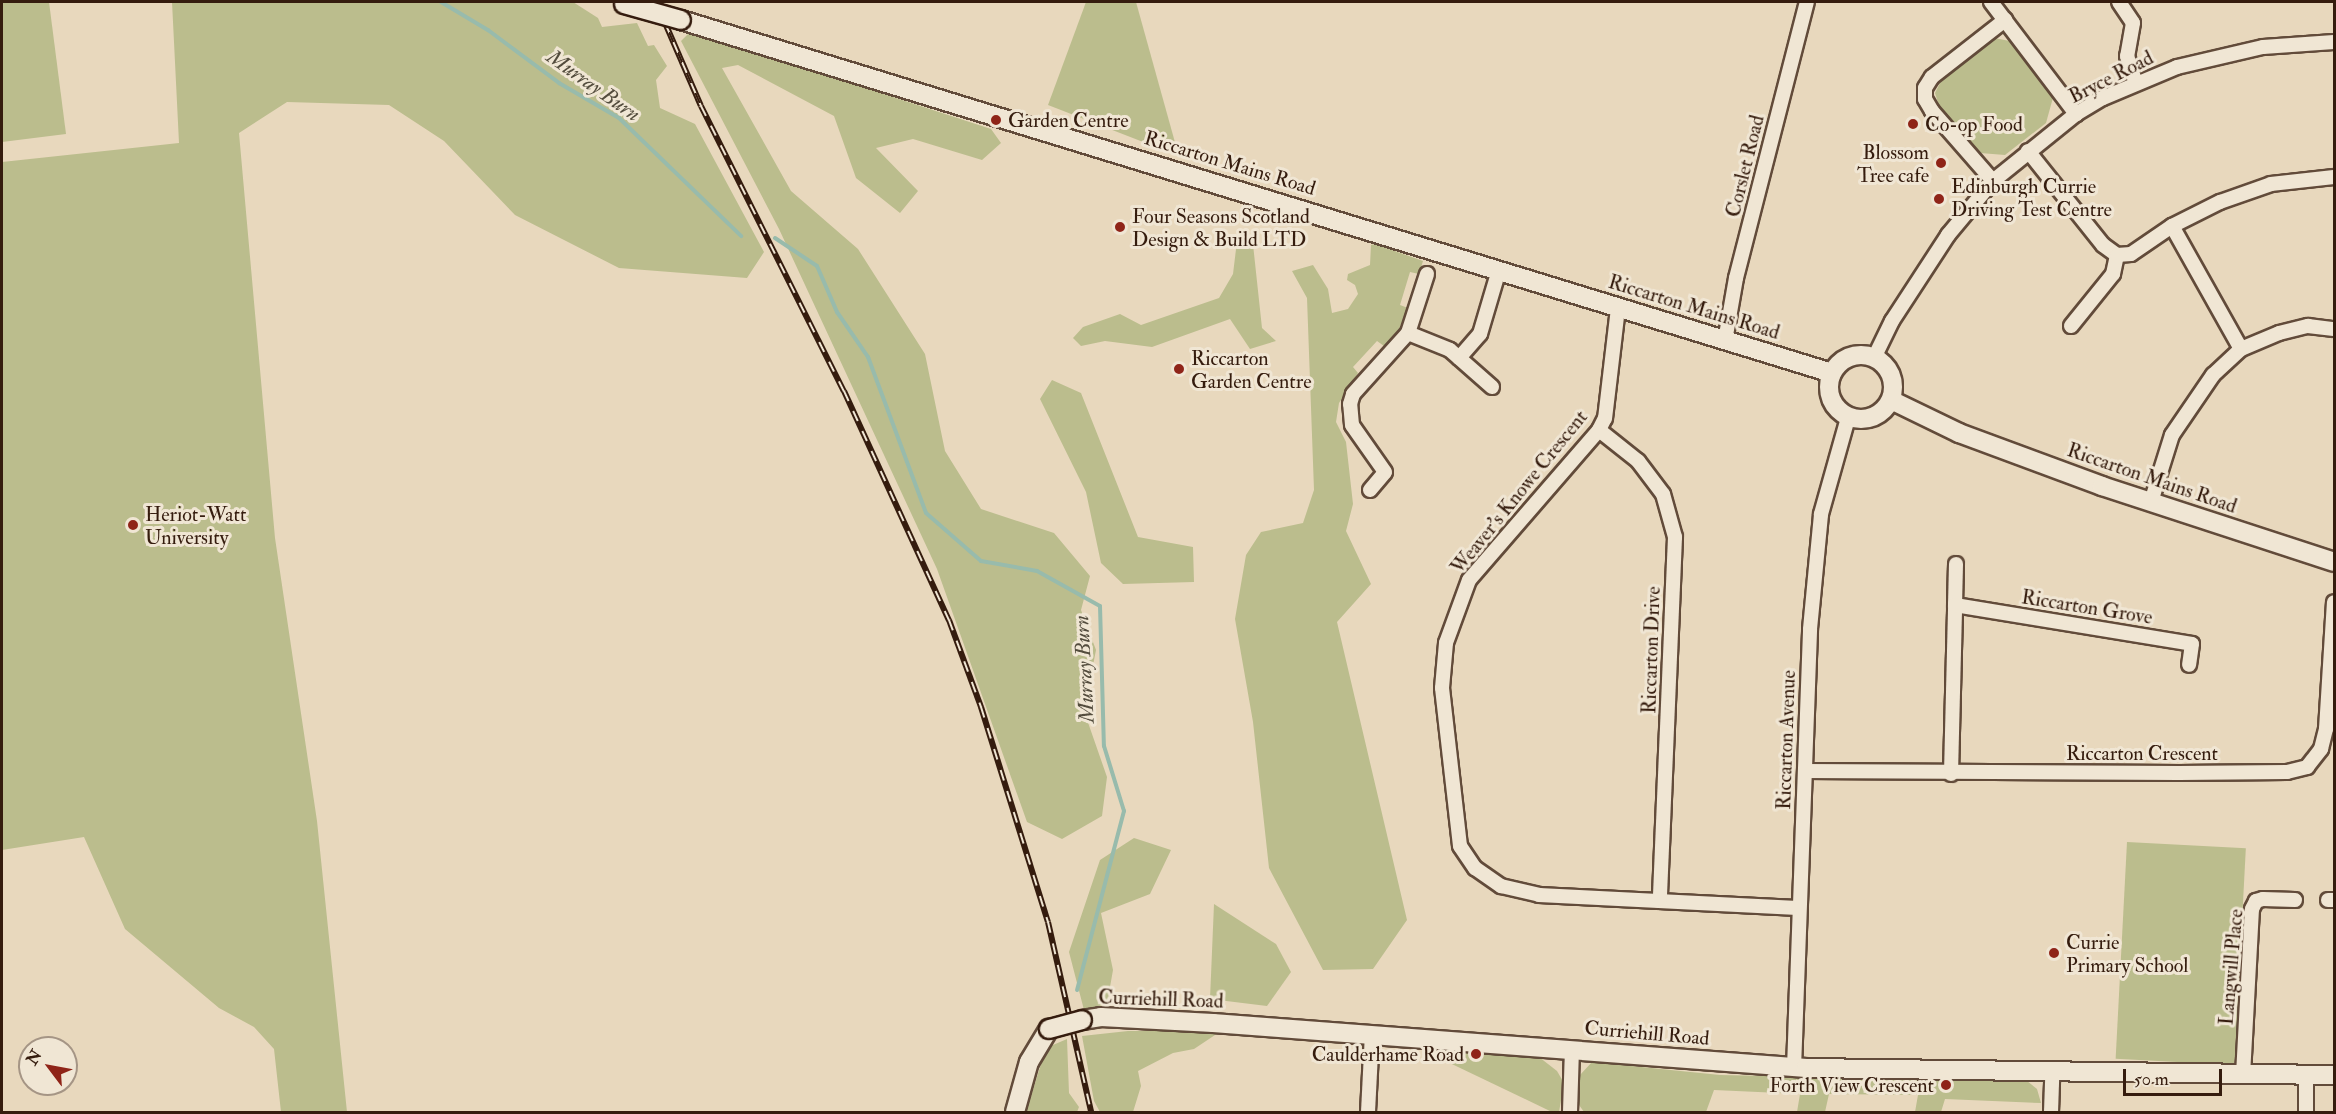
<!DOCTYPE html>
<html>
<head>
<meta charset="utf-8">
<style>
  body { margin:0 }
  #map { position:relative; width:2336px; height:1114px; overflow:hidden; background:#e8d8bd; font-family:"IM FELL Double Pica",serif }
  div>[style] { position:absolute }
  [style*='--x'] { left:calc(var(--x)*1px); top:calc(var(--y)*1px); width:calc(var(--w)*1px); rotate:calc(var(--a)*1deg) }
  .green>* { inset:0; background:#bbbd8d; transform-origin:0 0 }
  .stream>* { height:4px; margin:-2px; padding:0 2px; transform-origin:2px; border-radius:2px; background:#98bbac }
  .roads { filter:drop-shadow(2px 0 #624b3a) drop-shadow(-2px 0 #624b3a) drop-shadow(0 2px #624b3a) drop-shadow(0 -2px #624b3a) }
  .street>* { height:14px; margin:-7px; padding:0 7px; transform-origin:7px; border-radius:7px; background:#f0e6d4 }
  .secondary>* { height:18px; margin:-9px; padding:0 9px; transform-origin:9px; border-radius:9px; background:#f0e6d4 }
  .secondary>.ring { margin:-9px; padding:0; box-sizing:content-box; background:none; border:18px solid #f0e6d4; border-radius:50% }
  .rail>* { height:6px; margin-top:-3px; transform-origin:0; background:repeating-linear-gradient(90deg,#f0e6d4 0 11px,#351c0e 0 22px); box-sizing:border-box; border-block:2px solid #351c0e }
  .bridges { filter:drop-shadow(2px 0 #351c0e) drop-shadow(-2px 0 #351c0e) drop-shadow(0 2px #351c0e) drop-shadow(0 -2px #351c0e) }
  .secondary-bridge>* { height:18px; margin:-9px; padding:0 9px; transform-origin:9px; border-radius:9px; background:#f0e6d4 }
  .dots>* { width:16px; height:16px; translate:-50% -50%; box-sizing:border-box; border:3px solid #f0e6d4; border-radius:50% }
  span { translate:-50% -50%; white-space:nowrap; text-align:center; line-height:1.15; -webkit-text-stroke:6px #f0e6d4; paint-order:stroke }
  .street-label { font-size:20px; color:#351c0e }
  .poi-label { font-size:20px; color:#351c0e }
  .left { translate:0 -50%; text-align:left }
  .right { translate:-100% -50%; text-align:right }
  .water-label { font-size:21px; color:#534c3d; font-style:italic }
  .frame { position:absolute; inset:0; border:3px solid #351c0e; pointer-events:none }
  .north { position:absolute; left:18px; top:1036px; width:60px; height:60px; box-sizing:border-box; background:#f0e6d4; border:2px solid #a59585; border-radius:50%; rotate:302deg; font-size:16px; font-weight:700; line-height:24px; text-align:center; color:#351c0e }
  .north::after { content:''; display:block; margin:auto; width:21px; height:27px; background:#8f2418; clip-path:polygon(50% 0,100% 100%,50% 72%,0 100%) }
  .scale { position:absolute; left:2123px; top:1069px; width:99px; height:27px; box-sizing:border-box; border:3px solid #351c0e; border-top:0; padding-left:8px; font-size:18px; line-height:21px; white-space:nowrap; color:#351c0e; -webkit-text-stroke:4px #f0e6d4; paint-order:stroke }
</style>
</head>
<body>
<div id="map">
  <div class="green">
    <div style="clip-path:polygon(2px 2px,49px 2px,66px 134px,2px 142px)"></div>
    <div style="clip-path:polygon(172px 2px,573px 2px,598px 18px,602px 27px,637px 23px,648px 46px,654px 45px,667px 66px,656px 80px,660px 108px,695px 124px,764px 252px,747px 278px,619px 268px,515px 215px,444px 141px,389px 105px,287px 102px,239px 133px,275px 538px,317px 821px,347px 1112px,281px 1112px,274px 1049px,254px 1027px,219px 1008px,125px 929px,84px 837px,2px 850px,2px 162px,179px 143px)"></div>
    <div style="clip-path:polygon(1086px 2px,1136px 2px,1176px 146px,1174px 154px,1048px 105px)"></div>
    <div style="clip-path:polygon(691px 31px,991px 129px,1001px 143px,982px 160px,913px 139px,876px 148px,918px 191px,900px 213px,856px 178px,834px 116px,738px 65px,722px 68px,791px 191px,858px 249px,925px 354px,945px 451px,981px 509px,1054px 533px,1090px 576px,1081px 610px,1096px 650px,1084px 711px,1107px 777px,1102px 816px,1062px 839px,1027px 822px,937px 569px,779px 229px,681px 41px)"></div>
    <div style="clip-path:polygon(1994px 38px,2015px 42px,2054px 94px,2046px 123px,2005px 155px,1980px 153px,1939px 106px,1935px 93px,1941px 81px)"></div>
    <div style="clip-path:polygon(1252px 235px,1262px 328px,1276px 341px,1250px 349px,1230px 319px,1152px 347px,1105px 341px,1081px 346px,1073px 338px,1083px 327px,1120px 314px,1141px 325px,1219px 298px,1233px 274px,1237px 241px)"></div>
    <div style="clip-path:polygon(1375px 244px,1423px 261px,1419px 274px,1410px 272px,1400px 305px,1408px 308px,1399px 329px,1384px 346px,1377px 341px,1353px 367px,1358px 373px,1339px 403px,1336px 422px,1346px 442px,1353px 504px,1346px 531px,1371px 584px,1337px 622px,1407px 920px,1373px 969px,1323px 970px,1269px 868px,1253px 722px,1235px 619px,1246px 555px,1261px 532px,1303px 523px,1314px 490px,1307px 298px,1292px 271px,1313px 265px,1328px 289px,1332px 313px,1348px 309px,1358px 294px,1355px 285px,1347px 280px,1348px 274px,1370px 265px,1371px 245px)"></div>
    <div style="clip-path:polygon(1052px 380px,1081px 393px,1138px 537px,1193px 547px,1194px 582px,1123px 584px,1101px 563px,1086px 492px,1040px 399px)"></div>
    <div style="clip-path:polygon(1134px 838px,1171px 850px,1150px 894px,1101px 913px,1113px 970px,1107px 1004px,1084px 1010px,1069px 952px,1100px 860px)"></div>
    <div style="left:2127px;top:842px;width:119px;height:217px;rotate:3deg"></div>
    <div style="clip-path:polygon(1214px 904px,1276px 944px,1291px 972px,1267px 1006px,1210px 999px)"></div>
    <div style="clip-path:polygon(1128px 1031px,1221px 1031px,1194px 1049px,1173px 1053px,1138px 1071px,1141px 1086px,1133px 1112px,1100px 1112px,1094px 1101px,1082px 1036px)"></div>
    <div style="clip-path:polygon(1067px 1039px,1069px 1093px,1079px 1107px,1077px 1112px,1026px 1112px,1046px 1048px)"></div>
    <div style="clip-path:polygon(1433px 1047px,1539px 1057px,1557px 1071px,1564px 1083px,1559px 1112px,1552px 1112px,1433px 1055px)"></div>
    <div style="clip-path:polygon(1592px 1062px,1720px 1075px,2027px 1081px,2037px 1089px,2041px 1103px,1945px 1099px,1941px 1112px,1915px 1112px,1918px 1095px,1829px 1094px,1825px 1112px,1797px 1112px,1800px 1094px,1714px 1090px,1706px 1112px,1584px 1112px,1577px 1102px,1580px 1075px)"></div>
  </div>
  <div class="stream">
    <div style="--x:441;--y:2;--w:55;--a:30.8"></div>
    <div style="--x:488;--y:30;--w:89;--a:36.7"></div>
    <div style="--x:559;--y:83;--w:69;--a:30.3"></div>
    <div style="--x:619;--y:118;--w:170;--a:44"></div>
    <div style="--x:775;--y:238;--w:50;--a:33.7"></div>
    <div style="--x:817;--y:266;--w:50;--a:66.5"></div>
    <div style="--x:837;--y:312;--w:55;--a:55.4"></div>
    <div style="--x:868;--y:357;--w:166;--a:69.6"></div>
    <div style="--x:926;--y:513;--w:73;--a:41.1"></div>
    <div style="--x:981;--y:561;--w:57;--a:10.1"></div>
    <div style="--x:1037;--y:571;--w:72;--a:29.1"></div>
    <div style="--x:1100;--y:606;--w:140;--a:88.4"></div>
    <div style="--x:1104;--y:746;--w:68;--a:72.9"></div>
    <div style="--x:1124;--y:811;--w:185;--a:104.7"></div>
  </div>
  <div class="roads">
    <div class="street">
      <div style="--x:1991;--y:2;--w:141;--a:52.8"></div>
      <div style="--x:2119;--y:2;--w:25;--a:56"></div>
      <div style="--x:2133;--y:23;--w:34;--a:100"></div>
      <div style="--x:2127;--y:56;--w:28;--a:72"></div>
      <div style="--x:2028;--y:151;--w:120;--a:51.4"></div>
      <div style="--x:2103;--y:245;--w:17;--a:36"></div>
      <div style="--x:1993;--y:181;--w:93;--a:-131.1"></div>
      <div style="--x:1932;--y:111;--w:14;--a:-120"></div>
      <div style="--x:1925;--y:99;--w:11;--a:-90"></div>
      <div style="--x:1925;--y:88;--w:13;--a:-58"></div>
      <div style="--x:1932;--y:77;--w:93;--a:-38"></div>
      <div style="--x:2172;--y:226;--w:141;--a:60.7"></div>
      <div style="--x:1618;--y:308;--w:111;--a:96.7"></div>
      <div style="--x:1605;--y:418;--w:13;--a:117"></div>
      <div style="--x:1599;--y:430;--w:198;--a:130.9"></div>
      <div style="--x:1469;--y:580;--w:67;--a:110.1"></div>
      <div style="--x:1446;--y:643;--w:45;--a:95.1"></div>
      <div style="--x:1442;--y:688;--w:159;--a:83.5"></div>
      <div style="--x:1460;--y:846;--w:27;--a:56"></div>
      <div style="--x:1475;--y:868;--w:32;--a:35"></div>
      <div style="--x:1501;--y:886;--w:39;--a:13"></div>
      <div style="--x:1539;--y:895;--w:259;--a:2.9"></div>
      <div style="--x:2071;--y:326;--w:67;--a:-51.1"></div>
      <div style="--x:2113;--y:274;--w:19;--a:-78"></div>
      <div style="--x:2117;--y:255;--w:14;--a:-4"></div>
      <div style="--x:2131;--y:254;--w:50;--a:-34.3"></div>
      <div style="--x:2172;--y:226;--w:54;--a:-26.6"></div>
      <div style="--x:2220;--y:202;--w:54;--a:-19.4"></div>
      <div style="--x:2271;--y:184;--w:63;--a:-6.3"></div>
      <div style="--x:1408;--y:333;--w:62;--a:-72.1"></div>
      <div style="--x:1725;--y:341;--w:64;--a:-80.1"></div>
      <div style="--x:1736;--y:278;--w:285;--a:-75.6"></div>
      <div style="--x:1459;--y:358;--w:32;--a:-49"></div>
      <div style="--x:1480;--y:334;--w:67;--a:-73.5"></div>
      <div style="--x:1874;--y:358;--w:41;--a:-64.1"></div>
      <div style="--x:1892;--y:321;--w:103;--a:-56.9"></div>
      <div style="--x:1948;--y:235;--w:70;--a:-50.2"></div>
      <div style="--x:1993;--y:181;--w:107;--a:-38.9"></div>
      <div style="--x:2076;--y:114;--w:31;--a:-31"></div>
      <div style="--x:2103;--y:98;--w:80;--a:-22.7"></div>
      <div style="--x:2177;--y:67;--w:88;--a:-13.1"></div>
      <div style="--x:2263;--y:47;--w:71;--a:-4"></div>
      <div style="--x:1599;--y:430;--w:50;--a:38.5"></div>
      <div style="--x:1638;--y:461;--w:41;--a:52.9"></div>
      <div style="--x:1663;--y:494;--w:45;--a:74.4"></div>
      <div style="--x:1675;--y:537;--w:364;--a:92.4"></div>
      <div style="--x:1370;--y:490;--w:23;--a:-50"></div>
      <div style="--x:1385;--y:472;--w:57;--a:-125.1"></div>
      <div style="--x:1352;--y:425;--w:21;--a:-95"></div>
      <div style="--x:1350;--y:404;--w:10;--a:-73"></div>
      <div style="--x:1353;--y:394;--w:82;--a:-48"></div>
      <div style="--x:1408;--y:333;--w:45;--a:22"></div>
      <div style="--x:1450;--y:350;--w:56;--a:41.4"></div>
      <div style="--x:2151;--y:502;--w:70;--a:-72.6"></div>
      <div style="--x:2172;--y:435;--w:73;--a:-55.7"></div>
      <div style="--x:2213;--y:375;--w:38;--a:-43"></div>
      <div style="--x:2241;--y:349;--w:41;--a:-22.8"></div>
      <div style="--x:2279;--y:333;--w:30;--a:-14"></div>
      <div style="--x:2308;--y:326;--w:26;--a:7"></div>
      <div style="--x:1955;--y:605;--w:41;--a:-88.6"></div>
      <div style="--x:1805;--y:771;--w:374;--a:0.3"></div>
      <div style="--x:2179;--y:773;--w:108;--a:-0.5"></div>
      <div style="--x:2287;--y:772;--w:21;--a:-14"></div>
      <div style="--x:2307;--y:767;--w:23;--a:-52"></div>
      <div style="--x:2321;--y:749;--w:21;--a:-76"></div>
      <div style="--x:2326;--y:729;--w:127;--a:-86.4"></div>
      <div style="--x:1951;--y:774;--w:169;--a:-88.6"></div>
      <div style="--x:1955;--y:605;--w:240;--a:9.3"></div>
      <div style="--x:2192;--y:644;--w:21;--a:98"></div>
      <div style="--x:2328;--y:900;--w:6;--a:0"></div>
      <div style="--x:1794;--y:1068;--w:439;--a:-87.9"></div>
      <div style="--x:1810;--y:629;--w:116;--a:-84.5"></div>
      <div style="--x:1821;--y:514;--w:100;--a:-74.3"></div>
      <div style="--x:2243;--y:1075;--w:166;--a:-86.9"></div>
      <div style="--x:2252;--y:909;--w:9;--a:-63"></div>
      <div style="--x:2256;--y:901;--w:7;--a:-16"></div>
      <div style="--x:2263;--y:899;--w:32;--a:2"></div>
      <div style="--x:2306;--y:1075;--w:37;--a:90"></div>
      <div style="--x:1368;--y:1112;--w:78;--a:-87.1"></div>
      <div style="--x:1570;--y:1112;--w:62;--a:-88.2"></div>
      <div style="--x:2051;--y:1112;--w:38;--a:-88"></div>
    </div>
    <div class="secondary">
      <div style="--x:681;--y:20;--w:1204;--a:17.05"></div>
      <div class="ring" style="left:1829px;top:355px;width:46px;height:46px"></div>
      <div style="--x:1891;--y:400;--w:76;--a:25.9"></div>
      <div style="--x:1959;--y:433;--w:153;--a:20.3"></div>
      <div style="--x:2102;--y:486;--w:244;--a:18.1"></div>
      <div style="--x:1082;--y:1020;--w:19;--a:-9"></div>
      <div style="--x:1101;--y:1017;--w:112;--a:3.1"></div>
      <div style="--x:1213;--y:1023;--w:595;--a:4.34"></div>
      <div style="--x:1806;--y:1068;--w:528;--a:0.76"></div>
      <div style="--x:1015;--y:1112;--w:52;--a:-74.4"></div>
      <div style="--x:1029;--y:1062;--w:39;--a:-59"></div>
    </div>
  </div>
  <div class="rail">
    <div style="--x:656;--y:2;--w:113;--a:66.6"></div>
    <div style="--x:701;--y:106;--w:319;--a:63.4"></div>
    <div style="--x:844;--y:391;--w:252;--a:65.4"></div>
    <div style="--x:949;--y:620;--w:93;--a:69.8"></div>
    <div style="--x:981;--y:707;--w:225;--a:72.7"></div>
    <div style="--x:1048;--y:922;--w:195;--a:77.2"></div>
  </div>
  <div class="bridges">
    <div class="secondary-bridge">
      <div style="--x:624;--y:4;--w:59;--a:15.7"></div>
      <div style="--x:1049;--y:1029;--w:34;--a:-15"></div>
    </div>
  </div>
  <div class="dots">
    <div style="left:996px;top:120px;background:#8f2418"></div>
    <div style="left:1913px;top:124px;background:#8f2418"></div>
    <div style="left:1941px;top:163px;background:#8f2418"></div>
    <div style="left:1939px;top:199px;background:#8f2418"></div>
    <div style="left:1120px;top:227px;background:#8f2418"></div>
    <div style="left:1179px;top:369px;background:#8f2418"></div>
    <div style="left:133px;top:525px;background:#8f2418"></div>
    <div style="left:2054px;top:953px;background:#8f2418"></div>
    <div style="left:1476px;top:1054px;background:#8f2418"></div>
    <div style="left:1946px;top:1085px;background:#8f2418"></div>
  </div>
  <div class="street-label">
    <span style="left:2111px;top:77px;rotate:-27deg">Bryce Road</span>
    <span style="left:1230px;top:163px;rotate:17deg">Riccarton Mains Road</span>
    <span style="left:1745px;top:166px;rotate:-76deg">Corslet Road</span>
    <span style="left:1694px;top:307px;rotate:17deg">Riccarton Mains Road</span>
    <span style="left:2152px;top:478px;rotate:19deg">Riccarton Mains Road</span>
    <span style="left:1519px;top:492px;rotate:-51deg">Weaver's Knowe Crescent</span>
    <span style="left:2087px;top:607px;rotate:9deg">Riccarton Grove</span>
    <span style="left:1651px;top:650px;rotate:-88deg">Riccarton Drive</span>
    <span style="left:1786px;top:740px;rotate:-88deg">Riccarton Avenue</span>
    <span style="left:2142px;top:753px">Riccarton Crescent</span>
    <span style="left:2231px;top:967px;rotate:-85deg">Langwill Place</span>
    <span style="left:1161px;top:999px;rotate:2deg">Curriehill Road</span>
    <span style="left:1647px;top:1033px;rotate:5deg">Curriehill Road</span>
  </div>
  <div class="poi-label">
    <span class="left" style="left:1008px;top:120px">Garden Centre</span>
    <span class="left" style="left:1925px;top:124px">Co-op Food</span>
    <span class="right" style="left:1929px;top:164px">Blossom<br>Tree cafe</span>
    <span class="left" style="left:1951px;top:198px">Edinburgh Currie<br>Driving Test Centre</span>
    <span class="left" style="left:1132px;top:228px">Four Seasons Scotland<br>Design &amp; Build LTD</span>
    <span class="left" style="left:1191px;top:370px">Riccarton<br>Garden Centre</span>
    <span class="left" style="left:145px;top:526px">Heriot-Watt<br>University</span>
    <span class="left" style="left:2066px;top:954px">Currie<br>Primary School</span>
    <span class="right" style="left:1464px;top:1054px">Caulderhame Road</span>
    <span class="right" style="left:1934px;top:1085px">Forth View Crescent</span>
  </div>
  <div class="water-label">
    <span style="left:593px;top:86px;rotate:35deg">Murray Burn</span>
    <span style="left:1085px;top:669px;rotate:-93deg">Murray Burn</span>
  </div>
  <div class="frame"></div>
  <div class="north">N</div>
  <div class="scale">50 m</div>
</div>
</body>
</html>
